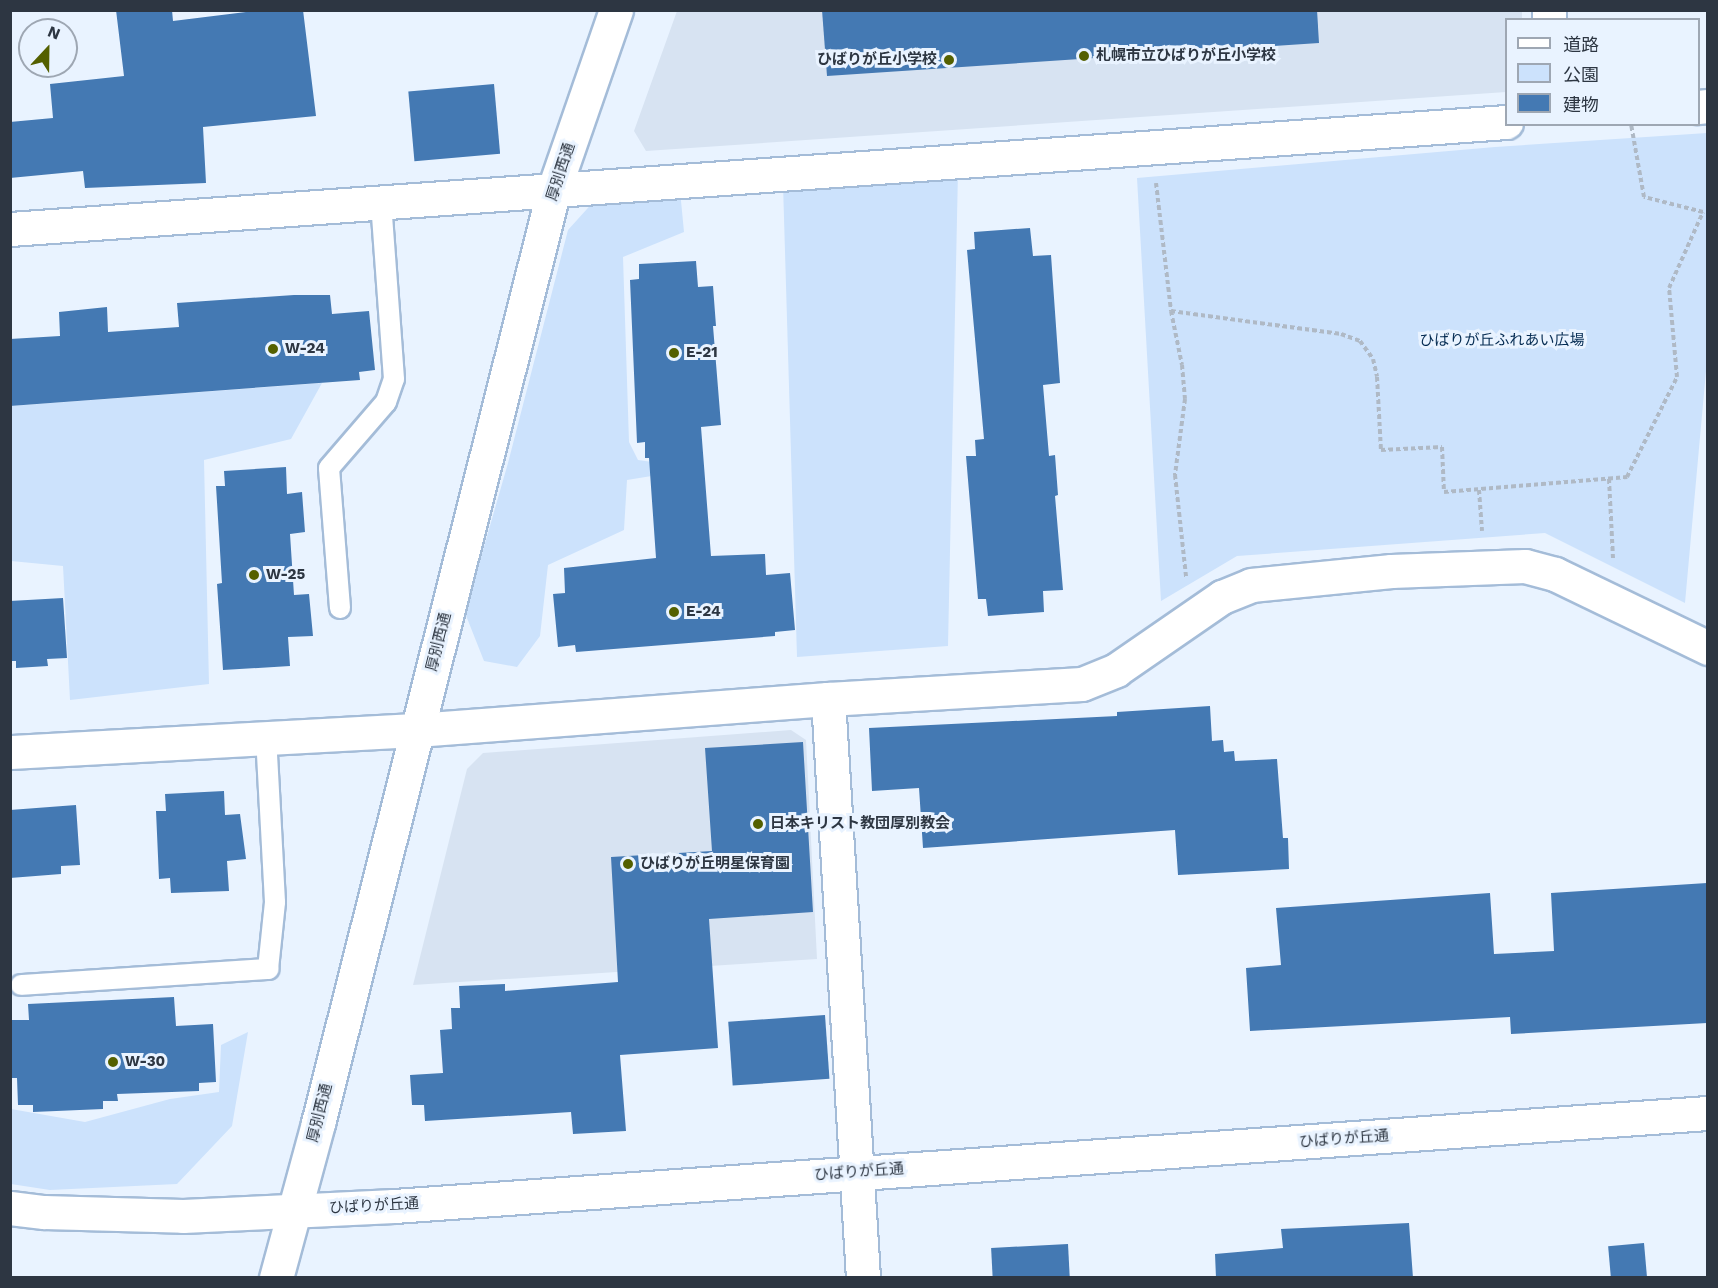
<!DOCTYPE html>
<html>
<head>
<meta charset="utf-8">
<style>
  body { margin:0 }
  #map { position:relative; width:1718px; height:1288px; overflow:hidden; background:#e9f3ff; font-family:"Work Sans","Noto Sans JP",sans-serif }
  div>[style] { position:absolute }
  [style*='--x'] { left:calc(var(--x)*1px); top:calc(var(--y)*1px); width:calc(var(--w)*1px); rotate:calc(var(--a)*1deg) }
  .built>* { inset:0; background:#d7e3f2 }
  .green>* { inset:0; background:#cce2fc }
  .building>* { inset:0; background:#4479b3; transform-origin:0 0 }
  .path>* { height:4px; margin-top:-2px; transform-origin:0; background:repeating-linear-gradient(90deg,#afb9c5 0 4.5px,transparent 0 7.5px) }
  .roads { filter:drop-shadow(2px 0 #a4bcd8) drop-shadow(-2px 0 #a4bcd8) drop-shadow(0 2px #a4bcd8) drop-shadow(0 -2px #a4bcd8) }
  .lane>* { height:20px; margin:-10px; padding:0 10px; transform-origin:10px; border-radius:10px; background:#fff }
  .street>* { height:33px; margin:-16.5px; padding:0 16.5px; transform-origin:16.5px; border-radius:16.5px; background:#fff }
  .secondary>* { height:33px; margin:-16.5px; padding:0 16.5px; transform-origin:16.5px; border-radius:16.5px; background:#fff }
  .dots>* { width:16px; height:16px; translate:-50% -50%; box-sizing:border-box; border:3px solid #e9f3ff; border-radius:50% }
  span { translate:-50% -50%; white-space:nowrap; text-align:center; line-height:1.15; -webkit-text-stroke:6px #e9f3ff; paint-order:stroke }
  .poi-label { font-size:15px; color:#2d3642; font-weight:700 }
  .left { translate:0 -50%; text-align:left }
  .right { translate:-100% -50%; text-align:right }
  .street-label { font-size:15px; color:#2d3642 }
  .park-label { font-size:15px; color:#032a51 }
  .frame { position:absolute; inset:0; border:12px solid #2d3642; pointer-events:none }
  .legend { position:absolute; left:1505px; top:18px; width:195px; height:108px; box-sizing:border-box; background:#e9f3ff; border:2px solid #9ea7b3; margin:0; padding:8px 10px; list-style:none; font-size:18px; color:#2d3642 }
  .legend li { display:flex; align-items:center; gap:12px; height:30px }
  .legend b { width:30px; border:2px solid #9ea7b3 }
  .north { position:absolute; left:18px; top:18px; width:60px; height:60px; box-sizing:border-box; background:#e9f3ff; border:2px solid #9ea7b3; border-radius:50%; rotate:22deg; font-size:16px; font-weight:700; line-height:24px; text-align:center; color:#2d3642 }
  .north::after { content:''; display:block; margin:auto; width:21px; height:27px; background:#546000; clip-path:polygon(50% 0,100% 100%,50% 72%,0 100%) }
</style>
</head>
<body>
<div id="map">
  <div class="built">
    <div style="clip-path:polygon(677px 11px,1522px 11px,1522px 19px,1506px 20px,1506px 92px,646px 151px,634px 131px)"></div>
    <div style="clip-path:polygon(791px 730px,806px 740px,817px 959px,413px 985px,467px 769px,483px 753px)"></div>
  </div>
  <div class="green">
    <div style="clip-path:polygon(1707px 133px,1707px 360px,1685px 603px,1545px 533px,1237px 556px,1161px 601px,1137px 178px,1495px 147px)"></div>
    <div style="clip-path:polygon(958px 171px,948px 646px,797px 657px,783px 184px)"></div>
    <div style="clip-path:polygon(679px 180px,684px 232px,623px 257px,629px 442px,638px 460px,667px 464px,670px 473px,627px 480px,624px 530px,548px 565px,540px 636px,517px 667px,484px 661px,465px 613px,508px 463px,568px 230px,596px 199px)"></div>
    <div style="clip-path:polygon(322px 383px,291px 439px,204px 460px,209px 684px,70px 700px,63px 566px,11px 561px,11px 406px)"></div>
    <div style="clip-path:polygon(248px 1032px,232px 1126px,177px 1184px,50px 1190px,11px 1184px,11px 1109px,85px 1122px,170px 1099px,219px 1092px,221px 1045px)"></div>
  </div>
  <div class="building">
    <div style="clip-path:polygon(116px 10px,172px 10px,173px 21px,261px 10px,303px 10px,316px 116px,203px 127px,206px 183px,85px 188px,83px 171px,10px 178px,10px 122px,53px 118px,50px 84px,124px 76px)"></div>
    <div style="clip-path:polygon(822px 10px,1317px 10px,1319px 43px,827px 76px)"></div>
    <div style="left:494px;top:84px;width:70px;height:86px;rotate:85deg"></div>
    <div style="clip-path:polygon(1030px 228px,1033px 256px,1051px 255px,1060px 383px,1043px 385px,1049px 456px,1055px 455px,1058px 495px,1055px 496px,1063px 590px,1043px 591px,1044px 612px,988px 616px,986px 599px,978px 599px,966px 456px,976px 456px,975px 440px,984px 439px,967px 250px,975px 249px,974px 232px)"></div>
    <div style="clip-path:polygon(696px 261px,698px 287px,713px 286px,716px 326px,713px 326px,721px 425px,701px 427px,711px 556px,765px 554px,766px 575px,790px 573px,795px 630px,775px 632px,775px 636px,576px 652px,575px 645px,558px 647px,553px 594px,565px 593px,564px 568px,656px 558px,649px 458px,645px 458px,645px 442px,637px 443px,630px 280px,639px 279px,639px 264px)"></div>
    <div style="clip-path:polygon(294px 295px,330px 295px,332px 314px,369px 311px,375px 370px,359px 372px,360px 380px,10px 406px,10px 339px,60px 336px,59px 312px,107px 307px,108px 332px,179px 327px,177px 303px)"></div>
    <div style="clip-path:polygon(286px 467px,287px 494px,302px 492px,305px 532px,290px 534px,294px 595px,309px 594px,313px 636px,288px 637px,290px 666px,223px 670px,217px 584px,222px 583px,216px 486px,225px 486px,224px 471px)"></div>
    <div style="clip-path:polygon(63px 598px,67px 658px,47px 659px,48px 666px,16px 668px,16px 661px,10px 661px,10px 601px)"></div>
    <div style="clip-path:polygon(1210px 706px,1212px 741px,1223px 740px,1224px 752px,1234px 751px,1235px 761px,1277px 759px,1283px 838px,1288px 838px,1289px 869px,1178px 875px,1175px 830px,923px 848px,919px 788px,872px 791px,869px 728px,1117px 716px,1117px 712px)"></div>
    <div style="clip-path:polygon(803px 742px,813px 912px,709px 919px,718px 1048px,620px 1055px,626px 1131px,573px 1134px,571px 1112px,425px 1121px,424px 1105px,412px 1105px,410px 1075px,443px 1073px,440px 1030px,452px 1029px,451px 1008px,460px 1008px,459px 986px,505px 984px,505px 991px,618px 982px,611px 857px,712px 851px,705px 748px)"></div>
    <div style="clip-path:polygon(224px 791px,225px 815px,240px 814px,246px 859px,227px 861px,229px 891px,171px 893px,170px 878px,159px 879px,156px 811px,166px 811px,165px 794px)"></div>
    <div style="clip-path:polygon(76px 805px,80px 865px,61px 866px,61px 874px,10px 878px,10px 810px)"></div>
    <div style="clip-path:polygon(1707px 883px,1707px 1023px,1511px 1034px,1510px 1017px,1250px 1031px,1246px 968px,1281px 965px,1276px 908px,1490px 893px,1494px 954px,1554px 951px,1551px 893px)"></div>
    <div style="clip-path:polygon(174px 997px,176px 1026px,213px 1024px,216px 1082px,199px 1083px,199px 1091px,117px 1094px,118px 1101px,103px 1101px,103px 1109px,33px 1112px,33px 1105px,18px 1105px,17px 1078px,10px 1078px,10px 1020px,29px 1020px,28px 1004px)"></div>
    <div style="left:825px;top:1015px;width:64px;height:97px;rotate:86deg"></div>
    <div style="clip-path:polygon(1409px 1223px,1413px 1278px,1216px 1278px,1215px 1254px,1283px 1248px,1281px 1229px)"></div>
    <div style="left:1644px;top:1243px;width:35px;height:36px;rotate:85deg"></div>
    <div style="left:1068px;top:1244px;width:34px;height:77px;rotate:87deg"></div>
  </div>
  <div class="path">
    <div style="--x:1156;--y:183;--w:129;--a:83.3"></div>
    <div style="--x:1171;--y:311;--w:55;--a:78.5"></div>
    <div style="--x:1182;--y:365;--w:34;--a:85"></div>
    <div style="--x:1185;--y:399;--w:77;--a:97.5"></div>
    <div style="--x:1175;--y:475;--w:103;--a:83.8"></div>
    <div style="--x:1171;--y:311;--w:172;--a:7.7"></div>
    <div style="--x:1341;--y:334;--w:20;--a:20"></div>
    <div style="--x:1360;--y:341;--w:22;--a:54"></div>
    <div style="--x:1373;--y:359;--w:18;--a:77"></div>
    <div style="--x:1377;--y:377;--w:73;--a:86.9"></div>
    <div style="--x:1381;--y:450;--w:61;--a:-2.8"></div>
    <div style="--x:1442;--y:447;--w:45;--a:87.5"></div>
    <div style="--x:1444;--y:492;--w:184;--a:-4.7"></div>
    <div style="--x:1627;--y:477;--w:112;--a:-63.4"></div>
    <div style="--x:1677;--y:377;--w:89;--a:-95.1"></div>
    <div style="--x:1669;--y:288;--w:83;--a:-65.9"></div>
    <div style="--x:1703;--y:212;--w:61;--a:-165.7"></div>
    <div style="--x:1644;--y:197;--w:74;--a:-100.1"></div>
    <div style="--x:1609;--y:479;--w:80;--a:87.1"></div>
    <div style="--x:1479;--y:490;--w:41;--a:85.8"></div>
  </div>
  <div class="roads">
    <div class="lane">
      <div style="--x:340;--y:608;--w:140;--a:-94.5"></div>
      <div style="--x:329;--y:468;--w:87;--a:-49.2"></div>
      <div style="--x:386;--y:402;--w:24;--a:-71"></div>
      <div style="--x:394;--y:379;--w:178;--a:-94.2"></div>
      <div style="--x:21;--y:985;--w:248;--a:-3.7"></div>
      <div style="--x:268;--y:969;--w:67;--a:-84"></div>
      <div style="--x:275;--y:902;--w:165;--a:-93.1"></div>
    </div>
    <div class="street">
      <div style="--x:1549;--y:10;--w:10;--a:90"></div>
      <div style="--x:1698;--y:107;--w:10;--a:-6"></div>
      <div style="--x:10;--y:229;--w:1500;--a:-4.09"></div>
      <div style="--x:828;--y:699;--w:580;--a:86.54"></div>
      <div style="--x:10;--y:752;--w:407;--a:-3.1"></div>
      <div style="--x:416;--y:730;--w:413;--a:-4.3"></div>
      <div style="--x:828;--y:699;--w:254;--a:-3.4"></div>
      <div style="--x:1082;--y:684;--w:37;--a:-22"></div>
      <div style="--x:1116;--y:670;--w:129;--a:-34.6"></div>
      <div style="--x:1222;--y:597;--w:31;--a:-22"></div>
      <div style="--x:1251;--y:585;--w:141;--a:-5.7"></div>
      <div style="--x:1391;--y:571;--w:134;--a:-2.1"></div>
      <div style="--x:1525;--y:566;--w:31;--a:15"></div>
      <div style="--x:1555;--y:574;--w:170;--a:25.8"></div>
    </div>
    <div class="secondary">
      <div style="--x:10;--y:1208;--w:34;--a:7"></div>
      <div style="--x:44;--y:1212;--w:139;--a:1.6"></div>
      <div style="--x:183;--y:1216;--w:211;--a:-2.7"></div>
      <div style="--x:394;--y:1206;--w:1317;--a:-4.05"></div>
      <div style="--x:276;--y:1278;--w:161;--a:-74.8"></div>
      <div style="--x:318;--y:1123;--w:963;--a:-75.82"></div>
      <div style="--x:554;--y:189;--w:189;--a:-70.9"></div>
    </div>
  </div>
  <div class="dots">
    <div style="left:1084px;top:56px;background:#546000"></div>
    <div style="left:949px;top:60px;background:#546000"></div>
    <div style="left:273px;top:349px;background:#546000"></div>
    <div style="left:674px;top:353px;background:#546000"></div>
    <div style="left:254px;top:575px;background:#546000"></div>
    <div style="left:674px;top:612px;background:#546000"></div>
    <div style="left:758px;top:824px;background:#546000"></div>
    <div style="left:628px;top:864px;background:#546000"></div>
    <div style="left:113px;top:1062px;background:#546000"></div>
  </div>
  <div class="poi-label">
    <span class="left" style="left:1096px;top:56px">札幌市立ひばりが丘小学校</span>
    <span class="right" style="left:937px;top:60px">ひばりが丘小学校</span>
    <span class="left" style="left:285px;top:349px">W-24</span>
    <span class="left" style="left:686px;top:353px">E-21</span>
    <span class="left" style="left:266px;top:575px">W-25</span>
    <span class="left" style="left:686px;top:612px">E-24</span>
    <span class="left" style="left:770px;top:824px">日本キリスト教団厚別教会</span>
    <span class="left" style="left:640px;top:864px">ひばりが丘明星保育園</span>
    <span class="left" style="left:125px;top:1062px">W-30</span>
  </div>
  <div class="street-label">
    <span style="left:561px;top:172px;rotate:-72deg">厚別西通</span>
    <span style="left:439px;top:642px;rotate:-76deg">厚別西通</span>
    <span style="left:320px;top:1113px;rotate:-76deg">厚別西通</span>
    <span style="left:1344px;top:1139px;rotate:-4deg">ひばりが丘通</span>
    <span style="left:859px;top:1172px;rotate:-4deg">ひばりが丘通</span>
    <span style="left:374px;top:1206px;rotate:-3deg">ひばりが丘通</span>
  </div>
  <div class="park-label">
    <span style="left:1502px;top:341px">ひばりが丘ふれあい広場</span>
  </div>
  <div class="frame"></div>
  <ul class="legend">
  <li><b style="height:8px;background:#fff"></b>道路</li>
  <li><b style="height:16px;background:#cce2fc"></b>公園</li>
  <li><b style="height:16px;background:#4479b3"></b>建物</li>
  </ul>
  <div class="north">N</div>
</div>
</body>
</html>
